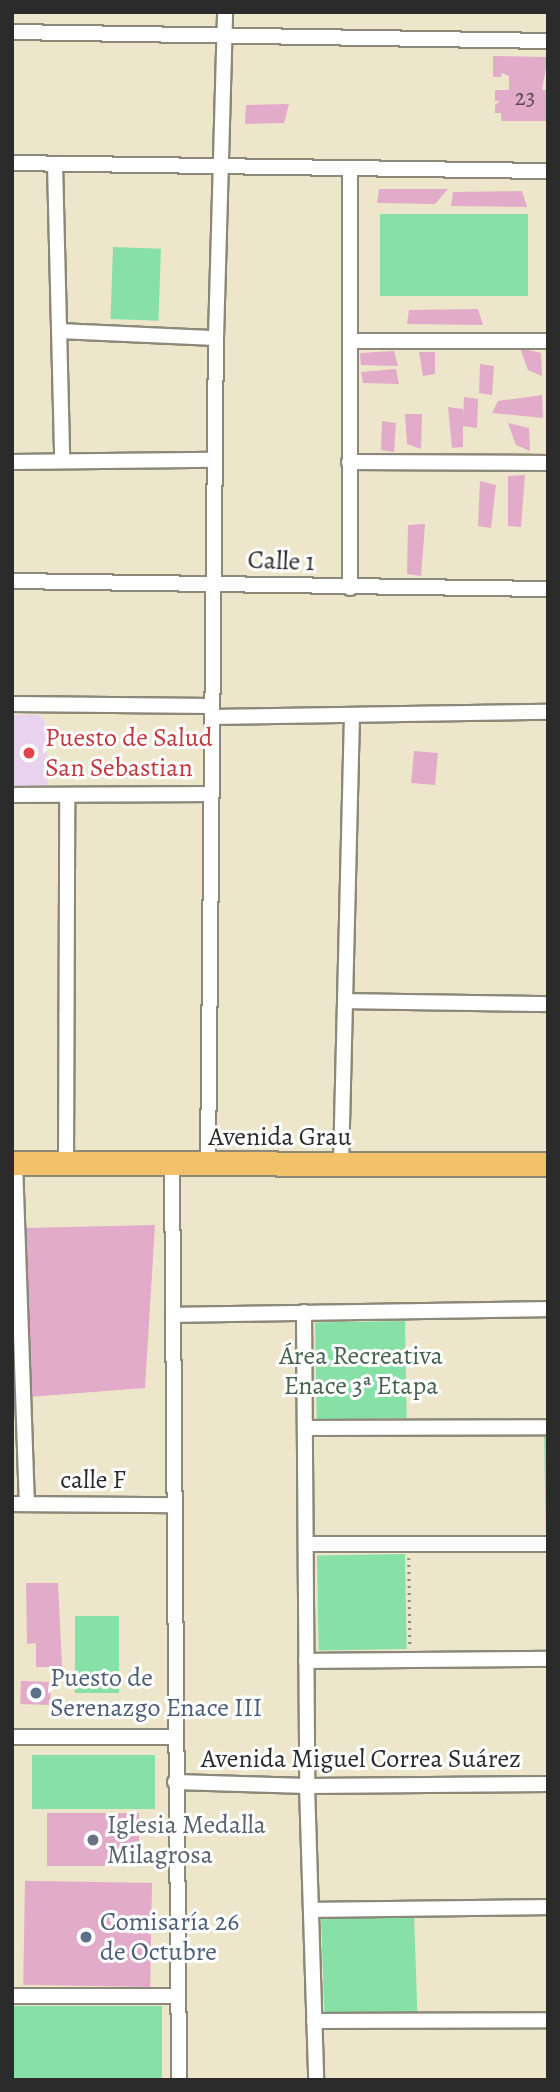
<!DOCTYPE html>
<html>
<head>
<meta charset="utf-8">
<style>
  body { margin:0 }
  #map { position:relative; width:560px; height:2092px; overflow:hidden; background:#eee6ca; font-family:Alegreya,serif }
  div>[style] { position:absolute }
  [style*='--x'] { left:calc(var(--x)*1px); top:calc(var(--y)*1px); width:calc(var(--w)*1px); rotate:calc(var(--a)*1deg) }
  .built>* { inset:0; background:#e8d2ee }
  .green>* { inset:0; background:#87e1a7; transform-origin:0 0 }
  .building>* { inset:0; background:#e2abc9; transform-origin:0 0 }
  .path>* { height:2.5px; margin-top:-1.25px; transform-origin:0; background:repeating-linear-gradient(90deg,#8c887a 0 2px,transparent 0 7px) }
  .roads { filter:drop-shadow(2px 0 #8c887a) drop-shadow(-2px 0 #8c887a) drop-shadow(0 2px #8c887a) drop-shadow(0 -2px #8c887a) }
  .street>* { height:14px; margin:-7px; padding:0 7px; transform-origin:7px; border-radius:7px; background:#fff }
  .primary>* { height:23px; margin:-11.5px; padding:0 11.5px; transform-origin:11.5px; border-radius:11.5px; background:#f2c26a }
  .dots>* { width:19px; height:19px; translate:-50% -50%; box-sizing:border-box; border:4px solid #fff; border-radius:50% }
  span { translate:-50% -50%; white-space:nowrap; text-align:center; line-height:1.15; -webkit-text-stroke:6px #fff; paint-order:stroke }
  .number-label { font-size:23px; color:#594b52 }
  .number-label span { -webkit-text-stroke-width:0 }
  .street-label { font-size:26px; color:#2b2b2b }
  .health-label { font-size:26px; color:#be3a42 }
  .left { translate:0 -50%; text-align:left }
  .park-label { font-size:26px; color:#476250 }
  .service-label { font-size:26px; color:#4e5e75 }
  .worship-label { font-size:26px; color:#5b616d }
  .frame { position:absolute; inset:0; border:14px solid #2b2b2b; pointer-events:none }
</style>
</head>
<body>
<div id="map">
  <div class="built">
    <div style="clip-path:polygon(12px 715px,38px 715px,45px 721px,48px 785px,42px 793px,12px 792px)"></div>
  </div>
  <div class="green">
    <div style="left:380px;top:214px;width:148px;height:82px"></div>
    <div style="left:113px;top:247px;width:48px;height:72px;rotate:2deg"></div>
    <div style="left:405px;top:1321px;width:97px;height:90px;rotate:89deg"></div>
    <div style="clip-path:polygon(544px 1433px,548px 1433px,548px 1540px,546px 1540px)"></div>
    <div style="left:405px;top:1554px;width:95px;height:88px;rotate:89deg"></div>
    <div style="left:75px;top:1616px;width:44px;height:77px"></div>
    <div style="left:32px;top:1755px;width:123px;height:54px"></div>
    <div style="left:414px;top:1915px;width:97px;height:93px;rotate:88deg"></div>
    <div style="left:12px;top:2006px;width:150px;height:74px"></div>
  </div>
  <div class="building">
    <div style="clip-path:polygon(493px 56px,548px 57px,542px 90px,548px 90px,548px 121px,501px 121px,501px 113px,495px 113px,495px 105px,500px 101px,495px 101px,495px 90px,509px 90px,509px 76px,502px 73px,501px 77px,493px 77px)"></div>
    <div style="clip-path:polygon(289px 104px,284px 123px,245px 124px,246px 105px)"></div>
    <div style="clip-path:polygon(379px 189px,448px 189px,435px 204px,377px 203px)"></div>
    <div style="clip-path:polygon(522px 191px,527px 207px,451px 206px,453px 192px)"></div>
    <div style="clip-path:polygon(478px 309px,483px 325px,407px 324px,409px 310px)"></div>
    <div style="clip-path:polygon(520px 348px,541px 353px,542px 376px,528px 370px)"></div>
    <div style="clip-path:polygon(394px 351px,398px 366px,361px 365px,360px 353px)"></div>
    <div style="clip-path:polygon(419px 352px,435px 352px,435px 374px,423px 376px)"></div>
    <div style="clip-path:polygon(480px 364px,494px 366px,492px 395px,479px 393px)"></div>
    <div style="clip-path:polygon(396px 369px,399px 384px,363px 383px,361px 372px)"></div>
    <div style="clip-path:polygon(542px 395px,543px 418px,492px 413px,498px 401px)"></div>
    <div style="clip-path:polygon(464px 397px,478px 399px,477px 428px,463px 426px,463px 447px,452px 448px,448px 407px,463px 409px,463px 418px)"></div>
    <div style="clip-path:polygon(405px 414px,422px 414px,421px 449px,407px 444px)"></div>
    <div style="clip-path:polygon(382px 421px,396px 423px,394px 452px,381px 450px)"></div>
    <div style="clip-path:polygon(508px 423px,529px 428px,530px 451px,516px 445px)"></div>
    <div style="clip-path:polygon(525px 475px,521px 527px,508px 526px,508px 476px)"></div>
    <div style="clip-path:polygon(480px 481px,496px 485px,491px 528px,478px 526px)"></div>
    <div style="clip-path:polygon(425px 524px,421px 576px,407px 574px,408px 525px)"></div>
    <div style="left:414px;top:751px;width:24px;height:32px;rotate:5deg"></div>
    <div style="clip-path:polygon(155px 1225px,145px 1388px,28px 1397px,25px 1228px)"></div>
    <div style="clip-path:polygon(26px 1583px,58px 1583px,62px 1667px,36px 1667px,36px 1643px,27px 1644px)"></div>
    <div style="left:21px;top:1681px;width:30px;height:23px;rotate:2deg"></div>
    <div style="left:139px;top:1813px;width:53px;height:92px;rotate:90deg"></div>
    <div style="left:152px;top:1883px;width:104px;height:127px;rotate:91deg"></div>
  </div>
  <div class="path">
    <div style="--x:409;--y:1558;--w:88;--a:89.3"></div>
  </div>
  <div class="roads">
    <div class="street">
      <div style="--x:12;--y:32;--w:536;--a:0.96"></div>
      <div style="--x:12;--y:163;--w:536;--a:0.86"></div>
      <div style="--x:55;--y:164;--w:297;--a:88.6"></div>
      <div style="--x:59;--y:331;--w:157;--a:2.6"></div>
      <div style="--x:351;--y:341;--w:197;--a:0"></div>
      <div style="--x:12;--y:462;--w:203;--a:-0.6"></div>
      <div style="--x:349;--y:462;--w:199;--a:0.3"></div>
      <div style="--x:12;--y:581;--w:536;--a:0.86"></div>
      <div style="--x:350;--y:588;--w:420;--a:-90"></div>
      <div style="--x:12;--y:704;--w:200;--a:0.6"></div>
      <div style="--x:212;--y:717;--w:336;--a:-0.9"></div>
      <div style="--x:12;--y:795;--w:199;--a:-0.3"></div>
      <div style="--x:346;--y:1001;--w:202;--a:0.9"></div>
      <div style="--x:15;--y:1163;--w:341;--a:88"></div>
      <div style="--x:66;--y:1164;--w:369;--a:-89.8"></div>
      <div style="--x:172;--y:1164;--w:916;--a:89.56"></div>
      <div style="--x:208;--y:1164;--w:826;--a:-89.45"></div>
      <div style="--x:216;--y:338;--w:326;--a:-88.4"></div>
      <div style="--x:341;--y:1165;--w:448;--a:-88.6"></div>
      <div style="--x:304;--y:1312;--w:474;--a:89.6"></div>
      <div style="--x:307;--y:1786;--w:294;--a:88.2"></div>
      <div style="--x:173;--y:1315;--w:375;--a:-0.9"></div>
      <div style="--x:306;--y:1428;--w:242;--a:-0.2"></div>
      <div style="--x:12;--y:1504;--w:162;--a:0.4"></div>
      <div style="--x:307;--y:1544;--w:241;--a:0"></div>
      <div style="--x:306;--y:1661;--w:242;--a:-0.5"></div>
      <div style="--x:12;--y:1737;--w:162;--a:0"></div>
      <div style="--x:175;--y:1782;--w:132;--a:1.7"></div>
      <div style="--x:307;--y:1786;--w:241;--a:-0.5"></div>
      <div style="--x:311;--y:1910;--w:237;--a:-0.7"></div>
      <div style="--x:12;--y:1996;--w:166;--a:0"></div>
      <div style="--x:314;--y:2021;--w:234;--a:-0.2"></div>
    </div>
    <div class="primary">
      <div style="--x:12;--y:1163;--w:536;--a:0.11"></div>
    </div>
  </div>
  <div class="dots">
    <div style="left:29px;top:753px;background:#e0444e"></div>
    <div style="left:36px;top:1693px;background:#5c6f8a"></div>
    <div style="left:93px;top:1840px;background:#6b7280"></div>
    <div style="left:86px;top:1937px;background:#5c6f8a"></div>
  </div>
  <div class="number-label">
    <span style="left:525px;top:98px">23</span>
  </div>
  <div class="street-label">
    <span style="left:281px;top:561px;rotate:2deg">Calle 1</span>
    <span style="left:280px;top:1137px">Avenida Grau</span>
    <span style="left:93px;top:1480px">calle F</span>
    <span style="left:361px;top:1759px">Avenida Miguel Correa Suárez</span>
  </div>
  <div class="health-label">
    <span class="left" style="left:45px;top:753px">Puesto de Salud<br>San Sebastian</span>
  </div>
  <div class="park-label">
    <span style="left:361px;top:1371px">Área Recreativa<br>Enace 3ª Etapa</span>
  </div>
  <div class="service-label">
    <span class="left" style="left:50px;top:1693px">Puesto de<br>Serenazgo Enace III</span>
    <span class="left" style="left:100px;top:1937px">Comisaría 26<br>de Octubre</span>
  </div>
  <div class="worship-label">
    <span class="left" style="left:107px;top:1840px">Iglesia Medalla<br>Milagrosa</span>
  </div>
  <div class="frame"></div>
</div>
</body>
</html>
